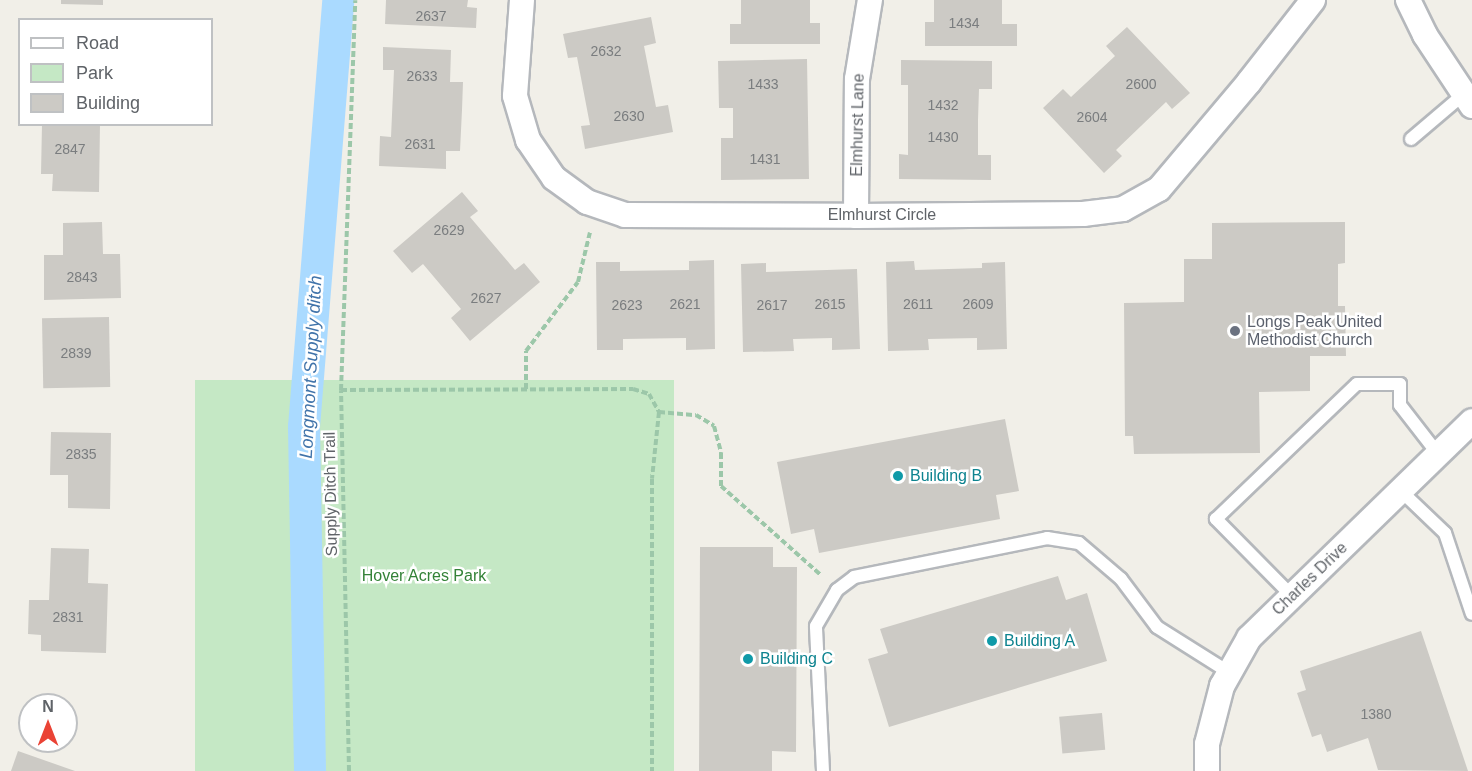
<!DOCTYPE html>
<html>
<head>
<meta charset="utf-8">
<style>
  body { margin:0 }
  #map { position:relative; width:1472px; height:771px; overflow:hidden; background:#f1efe8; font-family:Helvetica,sans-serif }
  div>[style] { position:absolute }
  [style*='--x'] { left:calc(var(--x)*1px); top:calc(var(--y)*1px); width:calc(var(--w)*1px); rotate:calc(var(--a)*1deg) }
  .green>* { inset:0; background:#c5e8c5; transform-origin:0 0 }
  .canal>* { height:32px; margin:-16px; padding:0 16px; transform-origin:16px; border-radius:16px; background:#aadaff }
  .building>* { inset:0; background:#cccac5; transform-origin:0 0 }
  .path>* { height:4px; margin-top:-2px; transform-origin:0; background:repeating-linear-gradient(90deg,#9cc7a9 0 6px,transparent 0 9px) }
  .roads { filter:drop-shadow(2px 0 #b5b8bc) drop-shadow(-2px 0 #b5b8bc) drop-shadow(0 2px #b5b8bc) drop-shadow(0 -2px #b5b8bc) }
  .lane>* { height:12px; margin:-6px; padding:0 6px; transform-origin:6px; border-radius:6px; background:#fff }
  .street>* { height:24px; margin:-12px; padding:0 12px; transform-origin:12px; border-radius:12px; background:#fff }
  .dots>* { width:16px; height:16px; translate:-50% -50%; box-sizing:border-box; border:3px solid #fff; border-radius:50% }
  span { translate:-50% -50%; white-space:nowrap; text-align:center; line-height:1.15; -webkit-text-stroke:5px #fff; paint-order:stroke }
  .number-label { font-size:14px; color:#7a7d7f }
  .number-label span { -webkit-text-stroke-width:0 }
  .street-label { font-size:16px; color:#5f6368 }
  .worship-label { font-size:16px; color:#5b616d }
  .left { translate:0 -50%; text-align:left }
  .culture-label { font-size:16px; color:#0d838f }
  .park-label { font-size:16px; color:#348238 }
  .water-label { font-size:18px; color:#4174aa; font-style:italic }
  .legend { position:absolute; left:18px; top:18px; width:195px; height:108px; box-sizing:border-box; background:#fff; border:2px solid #bfc1c3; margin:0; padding:8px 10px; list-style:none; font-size:18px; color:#5f6368 }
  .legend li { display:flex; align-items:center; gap:12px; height:30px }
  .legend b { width:30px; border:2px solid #bfc1c3 }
  .north { position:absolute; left:18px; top:693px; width:60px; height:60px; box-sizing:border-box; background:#fff; border:2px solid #bfc1c3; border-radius:50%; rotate:0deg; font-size:16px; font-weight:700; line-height:24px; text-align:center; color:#5f6368 }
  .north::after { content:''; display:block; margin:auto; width:21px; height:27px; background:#ea4335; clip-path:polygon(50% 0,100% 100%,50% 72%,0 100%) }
</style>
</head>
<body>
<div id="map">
  <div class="green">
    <div style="left:195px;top:380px;width:479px;height:391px"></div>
  </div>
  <div class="canal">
    <div style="--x:310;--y:771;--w:344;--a:-91"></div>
    <div style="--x:304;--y:427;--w:428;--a:-85.4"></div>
  </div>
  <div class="building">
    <div style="clip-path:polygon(61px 0,103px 0,103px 5px,61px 4px)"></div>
    <div style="clip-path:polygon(386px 0,468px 0,467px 7px,477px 8px,476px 28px,385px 24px)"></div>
    <div style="clip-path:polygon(741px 0,810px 0,810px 23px,820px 23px,820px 44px,730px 44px,730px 24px,741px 24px)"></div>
    <div style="clip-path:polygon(934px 0,1002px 0,1002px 24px,1017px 24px,1017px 46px,925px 46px,925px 22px,934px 22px)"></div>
    <div style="clip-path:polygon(651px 17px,656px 43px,644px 46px,656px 107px,668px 105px,673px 132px,585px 149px,581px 126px,590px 125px,577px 57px,568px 58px,563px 34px)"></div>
    <div style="clip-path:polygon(1127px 27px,1190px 93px,1172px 109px,1166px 102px,1116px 150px,1122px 156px,1104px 173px,1043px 108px,1063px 89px,1071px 97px,1115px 56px,1106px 46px)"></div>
    <div style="clip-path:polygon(383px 47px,451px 50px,450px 82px,463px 82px,462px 110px,460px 151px,446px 151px,446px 169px,379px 166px,380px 136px,391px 137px,394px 70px,383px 70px)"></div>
    <div style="clip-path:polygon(807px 59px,809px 179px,721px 180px,721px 138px,733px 138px,733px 108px,719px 108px,718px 61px)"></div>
    <div style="clip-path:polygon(901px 60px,992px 61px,992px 89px,979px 89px,978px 120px,978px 155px,991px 155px,991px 180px,899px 179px,899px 154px,908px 155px,908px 85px,901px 85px)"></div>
    <div style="clip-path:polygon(42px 124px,100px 124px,99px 192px,52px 191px,53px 174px,41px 174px)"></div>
    <div style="clip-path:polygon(462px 192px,478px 211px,470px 217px,515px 270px,524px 263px,540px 282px,470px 341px,451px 318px,461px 309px,423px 264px,412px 273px,393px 251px)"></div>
    <div style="clip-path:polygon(102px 222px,103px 254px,120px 254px,121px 298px,44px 300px,44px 255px,63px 255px,63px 223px)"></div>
    <div style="clip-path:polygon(1345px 222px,1345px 263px,1338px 264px,1338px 306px,1345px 306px,1346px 356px,1310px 356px,1310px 391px,1259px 392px,1260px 453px,1134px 454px,1133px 436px,1125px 436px,1124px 303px,1184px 302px,1184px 259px,1212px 259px,1212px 223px)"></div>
    <div style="clip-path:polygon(714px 260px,715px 349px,686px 350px,686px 338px,623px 339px,623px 350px,597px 350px,596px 262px,620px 262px,620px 271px,689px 270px,689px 261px)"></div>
    <div style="clip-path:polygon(914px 261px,915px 270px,982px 268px,982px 263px,1005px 262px,1007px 349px,977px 350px,977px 338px,928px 339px,929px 350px,888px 351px,886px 262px)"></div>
    <div style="clip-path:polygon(766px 263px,766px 272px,857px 269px,860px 349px,832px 350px,832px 338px,793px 339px,794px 351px,743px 352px,741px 264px)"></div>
    <div style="left:109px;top:317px;width:70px;height:67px;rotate:89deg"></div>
    <div style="clip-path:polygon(1005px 419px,1019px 491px,996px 495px,1000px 519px,819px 553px,814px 529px,791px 534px,777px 462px)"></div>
    <div style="clip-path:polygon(51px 432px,111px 433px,110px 509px,68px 508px,68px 475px,50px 475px)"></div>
    <div style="clip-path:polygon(700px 547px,773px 547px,773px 567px,797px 567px,796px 752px,772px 751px,772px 771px,699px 771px)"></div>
    <div style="clip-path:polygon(51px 548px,89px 549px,88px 583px,108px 584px,106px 653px,41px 651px,41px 635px,28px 634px,29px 600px,49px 600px)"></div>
    <div style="clip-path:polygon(1058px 576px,1066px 600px,1087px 593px,1107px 661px,889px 727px,868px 659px,888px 653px,880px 629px)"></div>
    <div style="clip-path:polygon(1421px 631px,1468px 771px,1378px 770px,1368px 738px,1327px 752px,1321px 734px,1312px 737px,1297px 693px,1306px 690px,1300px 671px)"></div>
    <div style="left:1102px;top:713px;width:37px;height:43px;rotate:85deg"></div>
    <div style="clip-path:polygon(18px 751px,75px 771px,11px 771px)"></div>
  </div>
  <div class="path">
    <div style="--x:526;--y:389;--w:38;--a:-90"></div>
    <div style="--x:526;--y:351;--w:86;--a:-53"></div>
    <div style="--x:578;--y:282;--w:51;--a:-76.5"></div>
    <div style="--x:341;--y:390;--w:292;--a:-0.2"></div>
    <div style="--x:633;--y:389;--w:17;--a:17"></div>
    <div style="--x:649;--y:394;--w:21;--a:61"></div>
    <div style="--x:659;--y:412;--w:67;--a:96"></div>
    <div style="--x:652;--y:479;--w:292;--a:90"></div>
    <div style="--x:659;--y:412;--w:37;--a:5"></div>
    <div style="--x:696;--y:415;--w:21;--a:31"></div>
    <div style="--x:714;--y:426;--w:28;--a:75"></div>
    <div style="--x:721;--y:453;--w:33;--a:90"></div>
    <div style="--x:721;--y:486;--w:134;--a:41.7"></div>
    <div style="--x:349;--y:771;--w:381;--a:-91.2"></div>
    <div style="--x:341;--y:390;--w:390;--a:-87.9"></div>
  </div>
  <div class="roads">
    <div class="lane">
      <div style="--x:1411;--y:139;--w:71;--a:-40.4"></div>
      <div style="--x:1401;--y:491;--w:61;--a:43.7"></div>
      <div style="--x:1445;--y:533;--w:85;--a:71.6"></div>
      <div style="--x:1293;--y:597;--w:110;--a:-134.6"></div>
      <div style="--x:1216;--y:519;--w:195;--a:-43.8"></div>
      <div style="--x:1357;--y:384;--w:43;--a:0"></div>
      <div style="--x:1400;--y:384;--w:21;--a:90"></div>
      <div style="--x:1400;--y:405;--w:62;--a:52.2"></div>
      <div style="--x:823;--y:771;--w:145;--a:-92.8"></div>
      <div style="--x:816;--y:626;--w:42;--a:-59.7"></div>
      <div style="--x:837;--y:590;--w:21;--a:-37"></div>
      <div style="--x:854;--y:577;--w:197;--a:-11.4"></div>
      <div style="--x:1047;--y:538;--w:32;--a:9"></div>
      <div style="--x:1079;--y:543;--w:55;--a:40.6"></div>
      <div style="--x:1121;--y:579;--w:60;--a:53.1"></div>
      <div style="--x:1157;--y:627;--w:86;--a:32.2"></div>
    </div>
    <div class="street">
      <div style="--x:522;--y:0;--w:96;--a:94.2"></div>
      <div style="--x:515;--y:96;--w:46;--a:73.5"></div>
      <div style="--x:528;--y:140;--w:46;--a:55.6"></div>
      <div style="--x:554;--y:178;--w:41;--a:36"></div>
      <div style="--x:587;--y:202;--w:40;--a:18.9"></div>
      <div style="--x:625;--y:215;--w:231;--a:0.2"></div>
      <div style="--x:856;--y:216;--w:227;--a:-0.5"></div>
      <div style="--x:1083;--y:214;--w:40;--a:-7.1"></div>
      <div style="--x:1123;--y:209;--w:41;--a:-29.1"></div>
      <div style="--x:1159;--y:189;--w:140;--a:-49.9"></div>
      <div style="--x:1249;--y:82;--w:104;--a:-52"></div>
      <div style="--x:1408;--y:0;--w:39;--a:64"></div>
      <div style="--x:1425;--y:35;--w:85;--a:56.5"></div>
      <div style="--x:856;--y:216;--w:137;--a:-89.6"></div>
      <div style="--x:857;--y:79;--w:80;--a:-80.7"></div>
      <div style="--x:1207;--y:771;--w:27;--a:-90"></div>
      <div style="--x:1207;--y:744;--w:60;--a:-75.5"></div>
      <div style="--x:1222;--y:686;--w:55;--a:-60.6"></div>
      <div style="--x:1249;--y:638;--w:311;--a:-44.2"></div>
    </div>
  </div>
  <div class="dots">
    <div style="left:1235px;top:331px;background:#6b7280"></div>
    <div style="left:898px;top:476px;background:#0f9aa8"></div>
    <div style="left:992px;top:641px;background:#0f9aa8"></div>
    <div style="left:748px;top:659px;background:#0f9aa8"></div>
  </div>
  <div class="number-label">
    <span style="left:431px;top:16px">2637</span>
    <span style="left:964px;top:23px">1434</span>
    <span style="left:606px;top:51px">2632</span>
    <span style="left:422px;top:76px">2633</span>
    <span style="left:763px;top:84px">1433</span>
    <span style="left:1141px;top:84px">2600</span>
    <span style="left:943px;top:105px">1432</span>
    <span style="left:629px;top:116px">2630</span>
    <span style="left:1092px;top:117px">2604</span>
    <span style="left:943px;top:137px">1430</span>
    <span style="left:420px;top:144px">2631</span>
    <span style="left:70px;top:149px">2847</span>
    <span style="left:765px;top:159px">1431</span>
    <span style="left:449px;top:230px">2629</span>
    <span style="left:82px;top:277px">2843</span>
    <span style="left:486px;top:298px">2627</span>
    <span style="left:685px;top:304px">2621</span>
    <span style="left:830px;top:304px">2615</span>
    <span style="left:918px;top:304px">2611</span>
    <span style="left:978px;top:304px">2609</span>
    <span style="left:627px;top:305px">2623</span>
    <span style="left:772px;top:305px">2617</span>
    <span style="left:76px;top:353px">2839</span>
    <span style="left:81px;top:454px">2835</span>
    <span style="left:68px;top:617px">2831</span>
    <span style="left:1376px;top:714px">1380</span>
  </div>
  <div class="street-label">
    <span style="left:858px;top:125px;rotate:-89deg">Elmhurst Lane</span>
    <span style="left:882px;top:215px">Elmhurst Circle</span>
    <span style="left:331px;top:494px;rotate:-91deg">Supply Ditch Trail</span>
    <span style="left:1310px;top:579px;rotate:-44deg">Charles Drive</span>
  </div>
  <div class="worship-label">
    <span class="left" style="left:1247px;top:331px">Longs Peak United<br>Methodist Church</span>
  </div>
  <div class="culture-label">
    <span class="left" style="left:910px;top:476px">Building B</span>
    <span class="left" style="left:1004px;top:641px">Building A</span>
    <span class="left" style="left:760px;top:659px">Building C</span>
  </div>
  <div class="park-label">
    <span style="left:424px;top:576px">Hover Acres Park</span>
  </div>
  <div class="water-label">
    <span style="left:311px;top:367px;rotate:-87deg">Longmont Supply ditch</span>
  </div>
  <ul class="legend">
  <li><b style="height:8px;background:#fff"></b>Road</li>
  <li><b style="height:16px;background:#c5e8c5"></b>Park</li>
  <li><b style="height:16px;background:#cccac5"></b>Building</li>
  </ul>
  <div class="north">N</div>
</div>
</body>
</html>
